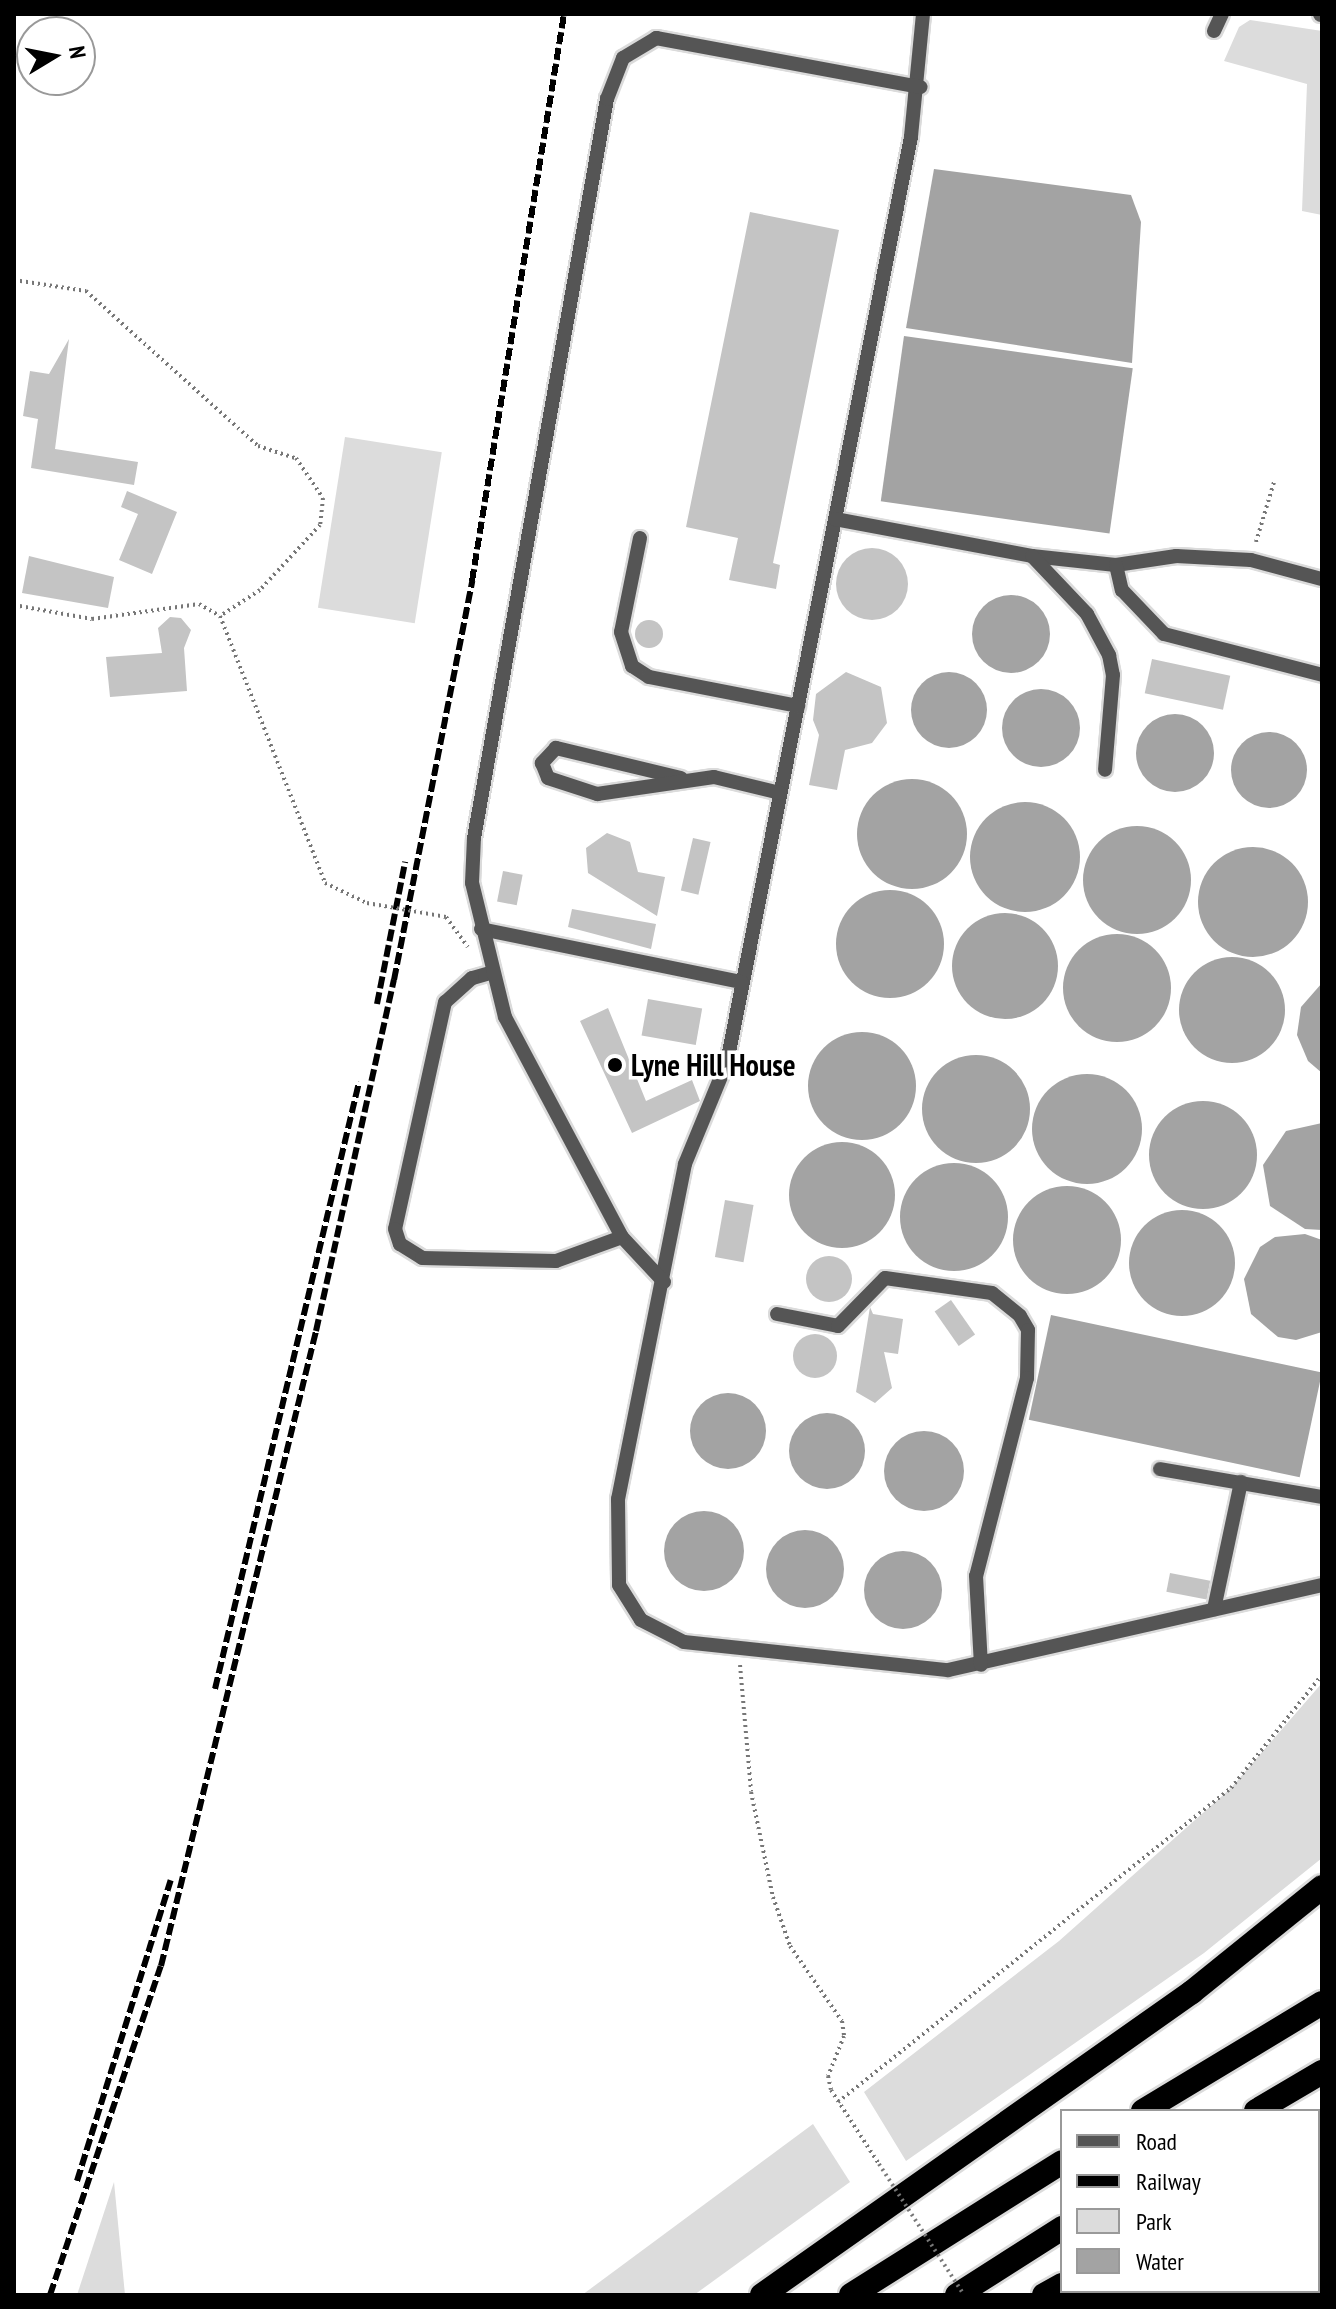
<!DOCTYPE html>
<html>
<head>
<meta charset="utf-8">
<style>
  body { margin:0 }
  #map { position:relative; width:1336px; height:2309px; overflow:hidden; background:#fff; font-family:"PT Sans Narrow",sans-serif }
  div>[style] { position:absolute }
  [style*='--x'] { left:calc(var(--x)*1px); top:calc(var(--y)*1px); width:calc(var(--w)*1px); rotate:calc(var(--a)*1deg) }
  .green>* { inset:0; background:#dcdcdc; transform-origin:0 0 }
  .water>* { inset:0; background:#a3a3a3; transform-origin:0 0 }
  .round { border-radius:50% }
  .building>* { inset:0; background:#c4c4c4; transform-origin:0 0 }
  .path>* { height:4px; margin-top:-2px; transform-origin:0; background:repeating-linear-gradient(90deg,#777 0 2px,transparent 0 6px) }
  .roads { filter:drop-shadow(2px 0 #dbdbdb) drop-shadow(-2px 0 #dbdbdb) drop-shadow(0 2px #dbdbdb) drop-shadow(0 -2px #dbdbdb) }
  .service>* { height:14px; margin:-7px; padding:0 7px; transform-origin:7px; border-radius:7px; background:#555 }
  .tertiary>* { height:16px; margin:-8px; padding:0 8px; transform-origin:8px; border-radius:8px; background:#555 }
  .motorway>* { height:24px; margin:-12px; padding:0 12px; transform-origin:12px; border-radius:12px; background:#000 }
  .rail>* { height:6px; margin-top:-3px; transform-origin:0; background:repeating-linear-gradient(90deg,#000 0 12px,transparent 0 16px) }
  .path-bridge>* { height:4px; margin-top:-2px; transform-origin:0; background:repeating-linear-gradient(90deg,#777 0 2px,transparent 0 6px) }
  .dots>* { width:22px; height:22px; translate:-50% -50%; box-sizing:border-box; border:4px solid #fff; border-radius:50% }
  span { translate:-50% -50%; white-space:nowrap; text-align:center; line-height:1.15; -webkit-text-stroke:7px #fff; paint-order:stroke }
  .poi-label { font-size:30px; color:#000; font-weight:700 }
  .left { translate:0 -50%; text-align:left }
  .frame { position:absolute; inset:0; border:16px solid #000; pointer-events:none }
  .legend { position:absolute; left:1060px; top:2109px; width:260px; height:184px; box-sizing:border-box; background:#fff; border:2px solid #999; margin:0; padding:10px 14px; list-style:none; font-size:24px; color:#000 }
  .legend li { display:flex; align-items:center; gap:16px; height:40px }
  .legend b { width:40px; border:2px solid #999 }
  .north { position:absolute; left:16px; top:16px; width:80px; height:80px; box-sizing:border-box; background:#fff; border:2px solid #999; border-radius:50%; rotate:80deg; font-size:22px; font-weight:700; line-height:32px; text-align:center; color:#000 }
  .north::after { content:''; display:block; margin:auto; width:28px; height:36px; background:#000; clip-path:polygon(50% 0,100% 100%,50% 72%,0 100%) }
</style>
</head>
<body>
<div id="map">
  <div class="green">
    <div style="clip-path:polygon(1250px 20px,1322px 31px,1322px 215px,1302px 211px,1307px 84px,1224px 61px,1239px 27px)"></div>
    <div style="left:345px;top:437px;width:98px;height:173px;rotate:9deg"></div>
    <div style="clip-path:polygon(1322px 1683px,1322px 1858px,1204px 1953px,906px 2161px,864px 2092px,1059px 1941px,1231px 1788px)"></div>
    <div style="clip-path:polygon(813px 2124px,850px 2182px,694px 2295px,582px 2295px)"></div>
    <div style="clip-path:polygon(114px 2182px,125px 2295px,77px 2295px)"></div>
    <div style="clip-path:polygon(1322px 2200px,1322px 2295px,1134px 2295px,1318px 2291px)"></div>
  </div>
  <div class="water">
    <div style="clip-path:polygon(934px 169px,1131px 195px,1141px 222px,1132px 363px,906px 328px)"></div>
    <div style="left:904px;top:336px;width:231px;height:167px;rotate:8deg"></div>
    <div class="round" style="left:972px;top:595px;width:78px;height:78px"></div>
    <div class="round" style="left:911px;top:672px;width:76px;height:76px"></div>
    <div class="round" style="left:1002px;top:689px;width:78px;height:78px"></div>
    <div class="round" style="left:1136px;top:714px;width:78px;height:78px"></div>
    <div class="round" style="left:1231px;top:732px;width:76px;height:76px"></div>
    <div class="round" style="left:857px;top:779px;width:110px;height:110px"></div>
    <div class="round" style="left:970px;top:802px;width:110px;height:110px"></div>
    <div class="round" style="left:1083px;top:826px;width:108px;height:108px"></div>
    <div class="round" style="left:1198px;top:847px;width:110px;height:110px"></div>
    <div class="round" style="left:836px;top:890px;width:108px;height:108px"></div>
    <div class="round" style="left:952px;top:913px;width:106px;height:106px"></div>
    <div class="round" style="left:1063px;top:934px;width:108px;height:108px"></div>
    <div class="round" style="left:1179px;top:957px;width:106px;height:106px"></div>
    <div style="clip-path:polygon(1322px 983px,1322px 1073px,1308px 1061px,1297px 1035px,1301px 1007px)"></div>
    <div class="round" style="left:808px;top:1032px;width:108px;height:108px"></div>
    <div class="round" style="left:922px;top:1055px;width:108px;height:108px"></div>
    <div class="round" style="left:1032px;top:1074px;width:110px;height:110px"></div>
    <div class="round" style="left:1149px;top:1101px;width:108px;height:108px"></div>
    <div style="clip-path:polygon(1322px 1123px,1322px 1230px,1305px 1229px,1270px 1206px,1263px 1165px,1286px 1131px)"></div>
    <div class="round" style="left:789px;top:1142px;width:106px;height:106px"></div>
    <div class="round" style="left:900px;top:1163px;width:108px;height:108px"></div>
    <div class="round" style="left:1013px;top:1186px;width:108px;height:108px"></div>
    <div class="round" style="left:1129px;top:1210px;width:106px;height:106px"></div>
    <div style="clip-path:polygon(1305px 1234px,1322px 1240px,1322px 1332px,1296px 1340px,1278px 1337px,1251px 1314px,1244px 1279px,1260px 1247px,1275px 1237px)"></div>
    <div style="left:1051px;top:1315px;width:277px;height:107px;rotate:12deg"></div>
    <div class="round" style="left:690px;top:1393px;width:76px;height:76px"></div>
    <div class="round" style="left:789px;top:1413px;width:76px;height:76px"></div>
    <div class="round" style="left:884px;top:1431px;width:80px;height:80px"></div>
    <div class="round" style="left:664px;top:1511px;width:80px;height:80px"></div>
    <div class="round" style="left:766px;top:1530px;width:78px;height:78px"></div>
    <div class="round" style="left:864px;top:1551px;width:78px;height:78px"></div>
  </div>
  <div class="building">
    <div style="clip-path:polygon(750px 212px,839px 230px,773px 563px,780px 565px,776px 589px,729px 580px,738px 538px,686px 527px)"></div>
    <div style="clip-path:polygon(69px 339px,55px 449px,138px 462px,134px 485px,31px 468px,38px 419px,23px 416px,30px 371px,49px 374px)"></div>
    <div style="clip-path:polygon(127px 491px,177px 512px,152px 574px,119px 560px,138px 514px,121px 507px)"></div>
    <div class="round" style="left:836px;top:548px;width:72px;height:72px"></div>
    <div style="clip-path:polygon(29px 556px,114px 577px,108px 608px,22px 593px)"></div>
    <div style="clip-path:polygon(170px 617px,181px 618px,191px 630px,184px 648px,187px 691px,110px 697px,106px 657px,162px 653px,158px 628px)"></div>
    <div class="round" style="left:635px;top:620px;width:28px;height:28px"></div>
    <div style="left:1152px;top:659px;width:80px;height:35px;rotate:12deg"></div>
    <div style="clip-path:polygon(846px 672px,881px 687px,887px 723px,872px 743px,845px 750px,837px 790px,809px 785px,819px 735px,813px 720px,816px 694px)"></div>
    <div style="clip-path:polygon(607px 833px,630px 842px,638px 872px,665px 877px,657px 916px,588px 873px,586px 848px)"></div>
    <div style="left:693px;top:838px;width:18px;height:54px;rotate:13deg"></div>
    <div style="left:503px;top:871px;width:20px;height:31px;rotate:11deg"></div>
    <div style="clip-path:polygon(572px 909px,656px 924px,651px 949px,568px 927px)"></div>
    <div style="left:648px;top:999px;width:55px;height:37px;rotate:10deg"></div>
    <div style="clip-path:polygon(608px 1008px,646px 1101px,692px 1080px,700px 1101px,632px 1133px,580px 1021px)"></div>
    <div style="left:725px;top:1200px;width:29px;height:58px;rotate:10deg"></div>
    <div class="round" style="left:806px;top:1256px;width:46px;height:46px"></div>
    <div style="left:951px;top:1300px;width:42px;height:20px;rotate:55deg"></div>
    <div style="clip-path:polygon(870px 1307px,873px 1314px,903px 1319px,898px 1354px,884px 1352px,892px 1388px,875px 1403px,856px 1392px)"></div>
    <div class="round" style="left:793px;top:1334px;width:44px;height:44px"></div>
    <div style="left:1170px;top:1573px;width:41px;height:19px;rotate:11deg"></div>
  </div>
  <div class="path">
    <div style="--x:14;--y:280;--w:73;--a:8.7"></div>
    <div style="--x:86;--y:291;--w:232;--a:42"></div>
    <div style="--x:258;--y:446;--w:40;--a:18"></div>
    <div style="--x:296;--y:458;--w:48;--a:56"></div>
    <div style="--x:323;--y:498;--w:27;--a:96"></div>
    <div style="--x:320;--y:525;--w:88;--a:132.7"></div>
    <div style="--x:260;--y:590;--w:48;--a:147"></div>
    <div style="--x:1256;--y:542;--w:63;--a:-73.3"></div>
    <div style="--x:14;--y:605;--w:79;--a:10.2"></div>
    <div style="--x:92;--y:619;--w:108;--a:-8"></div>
    <div style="--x:199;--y:604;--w:24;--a:30"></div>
    <div style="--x:220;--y:616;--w:287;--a:68.5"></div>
    <div style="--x:325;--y:883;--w:47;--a:25.5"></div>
    <div style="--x:446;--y:917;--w:37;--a:54"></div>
    <div style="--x:740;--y:1665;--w:127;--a:85"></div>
    <div style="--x:751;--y:1792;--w:107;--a:78.2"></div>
    <div style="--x:773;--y:1897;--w:52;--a:70.9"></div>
    <div style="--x:790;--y:1946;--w:91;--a:55.3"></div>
    <div style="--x:842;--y:2021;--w:15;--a:82"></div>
    <div style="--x:844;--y:2036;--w:43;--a:111.8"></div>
    <div style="--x:828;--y:2076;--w:14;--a:78"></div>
    <div style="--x:831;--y:2090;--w:88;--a:57"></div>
    <div style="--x:838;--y:2102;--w:503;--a:-38.62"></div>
    <div style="--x:1231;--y:1788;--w:145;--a:-51.2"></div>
  </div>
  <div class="roads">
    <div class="service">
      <div style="--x:923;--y:14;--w:124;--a:95.6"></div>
      <div style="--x:911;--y:137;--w:943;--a:101.25"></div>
      <div style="--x:727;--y:1062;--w:110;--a:112.4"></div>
      <div style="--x:685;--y:1164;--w:342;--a:101.3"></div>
      <div style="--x:618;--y:1499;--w:86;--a:89.3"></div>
      <div style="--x:619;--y:1585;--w:41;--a:57.8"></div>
      <div style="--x:641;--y:1620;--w:48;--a:27.1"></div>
      <div style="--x:684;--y:1642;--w:265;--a:6.1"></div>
      <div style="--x:948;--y:1670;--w:384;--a:-12.8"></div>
      <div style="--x:1214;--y:31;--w:19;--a:-65"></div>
      <div style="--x:835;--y:519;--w:200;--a:10.6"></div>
      <div style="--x:1032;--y:556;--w:84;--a:6.1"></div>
      <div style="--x:1116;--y:565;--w:61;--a:-8.5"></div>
      <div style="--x:1176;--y:556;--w:75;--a:3.1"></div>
      <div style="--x:1251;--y:560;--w:73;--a:15"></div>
      <div style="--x:640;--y:538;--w:96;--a:101.4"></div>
      <div style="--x:621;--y:632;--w:36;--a:72"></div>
      <div style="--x:632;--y:666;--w:20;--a:33"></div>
      <div style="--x:649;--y:677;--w:152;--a:11"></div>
      <div style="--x:1032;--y:556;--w:80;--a:46.5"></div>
      <div style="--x:1087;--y:614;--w:47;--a:61.8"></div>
      <div style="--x:1109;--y:655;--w:20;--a:79"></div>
      <div style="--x:1113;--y:675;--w:95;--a:94.8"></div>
      <div style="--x:1116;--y:565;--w:26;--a:77"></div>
      <div style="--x:1122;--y:590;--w:61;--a:46.3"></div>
      <div style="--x:1164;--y:634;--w:163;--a:14.5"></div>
      <div style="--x:681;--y:778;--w:129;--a:-166.5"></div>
      <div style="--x:556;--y:748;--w:21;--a:133"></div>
      <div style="--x:542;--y:763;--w:16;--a:68"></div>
      <div style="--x:548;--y:778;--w:52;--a:18.1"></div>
      <div style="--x:597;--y:794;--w:118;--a:-8.3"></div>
      <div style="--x:714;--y:777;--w:68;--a:13.6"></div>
      <div style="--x:481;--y:929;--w:266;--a:11.5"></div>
      <div style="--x:490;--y:973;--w:19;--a:164"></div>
      <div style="--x:472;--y:978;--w:36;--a:138"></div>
      <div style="--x:445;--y:1002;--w:232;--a:102.4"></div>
      <div style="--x:395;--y:1229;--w:16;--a:72"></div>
      <div style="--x:400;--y:1244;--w:26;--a:32"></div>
      <div style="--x:422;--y:1258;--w:134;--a:1.3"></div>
      <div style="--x:556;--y:1261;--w:70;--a:-20"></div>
      <div style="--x:664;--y:1282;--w:62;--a:-133"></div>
      <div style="--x:622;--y:1237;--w:249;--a:-118"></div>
      <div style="--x:505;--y:1017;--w:138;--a:-103.8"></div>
      <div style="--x:472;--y:883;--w:45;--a:-87.5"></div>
      <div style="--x:474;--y:838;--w:751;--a:-79.8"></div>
      <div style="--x:607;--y:99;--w:44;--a:-68.7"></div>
      <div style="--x:623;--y:58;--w:39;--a:-31"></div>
      <div style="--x:656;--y:38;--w:269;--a:10.5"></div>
      <div style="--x:777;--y:1314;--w:62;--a:11.1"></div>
      <div style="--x:838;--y:1326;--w:67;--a:-45.6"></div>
      <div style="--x:885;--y:1278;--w:108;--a:8"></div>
      <div style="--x:992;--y:1293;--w:36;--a:39"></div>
      <div style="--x:1020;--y:1316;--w:16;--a:60"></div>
      <div style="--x:1028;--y:1330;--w:48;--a:91.2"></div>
      <div style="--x:1027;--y:1378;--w:204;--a:104.4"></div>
      <div style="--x:976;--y:1576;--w:89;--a:86.8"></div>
      <div style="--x:1160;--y:1469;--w:164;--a:9.8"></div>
      <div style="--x:1214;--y:1609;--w:130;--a:-78"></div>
    </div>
    <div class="tertiary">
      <div style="--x:1321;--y:14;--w:1;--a:0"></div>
    </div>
    <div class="motorway">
      <div style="--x:1143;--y:2111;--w:209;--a:-31.1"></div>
      <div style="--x:1256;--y:2111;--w:77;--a:-30.6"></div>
      <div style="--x:1318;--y:2142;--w:5;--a:-37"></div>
      <div style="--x:762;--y:2295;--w:526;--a:-35.17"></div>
      <div style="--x:1192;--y:1992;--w:167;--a:-38.9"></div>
      <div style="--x:851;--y:2295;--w:249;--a:-32.2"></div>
      <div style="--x:957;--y:2295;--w:125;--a:-32.5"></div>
      <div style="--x:1044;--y:2295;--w:21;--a:-29"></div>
    </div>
  </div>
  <div class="rail">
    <div style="--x:377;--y:1004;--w:145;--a:-78.8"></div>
    <div style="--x:215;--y:1689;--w:624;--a:-76.65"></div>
    <div style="--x:77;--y:2181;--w:315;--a:-72.7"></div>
    <div style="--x:50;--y:2295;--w:347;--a:-71.4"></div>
    <div style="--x:161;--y:1966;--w:654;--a:-76.28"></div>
    <div style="--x:316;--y:1331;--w:360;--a:-77.5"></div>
    <div style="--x:394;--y:980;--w:407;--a:-78.9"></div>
    <div style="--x:472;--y:581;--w:574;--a:-80.78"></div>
  </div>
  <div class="path-bridge">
    <div style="--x:367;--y:903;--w:80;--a:10"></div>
    <div style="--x:879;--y:2164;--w:156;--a:57"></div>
  </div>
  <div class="dots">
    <div style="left:615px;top:1065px;background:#000"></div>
  </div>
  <div class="poi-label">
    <span class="left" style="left:631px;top:1065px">Lyne Hill House</span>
  </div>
  <div class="frame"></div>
  <ul class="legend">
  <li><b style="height:10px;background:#555"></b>Road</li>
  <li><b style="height:10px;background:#000"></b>Railway</li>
  <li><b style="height:22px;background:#dcdcdc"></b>Park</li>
  <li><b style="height:22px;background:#a3a3a3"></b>Water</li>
  </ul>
  <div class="north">N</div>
</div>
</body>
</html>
